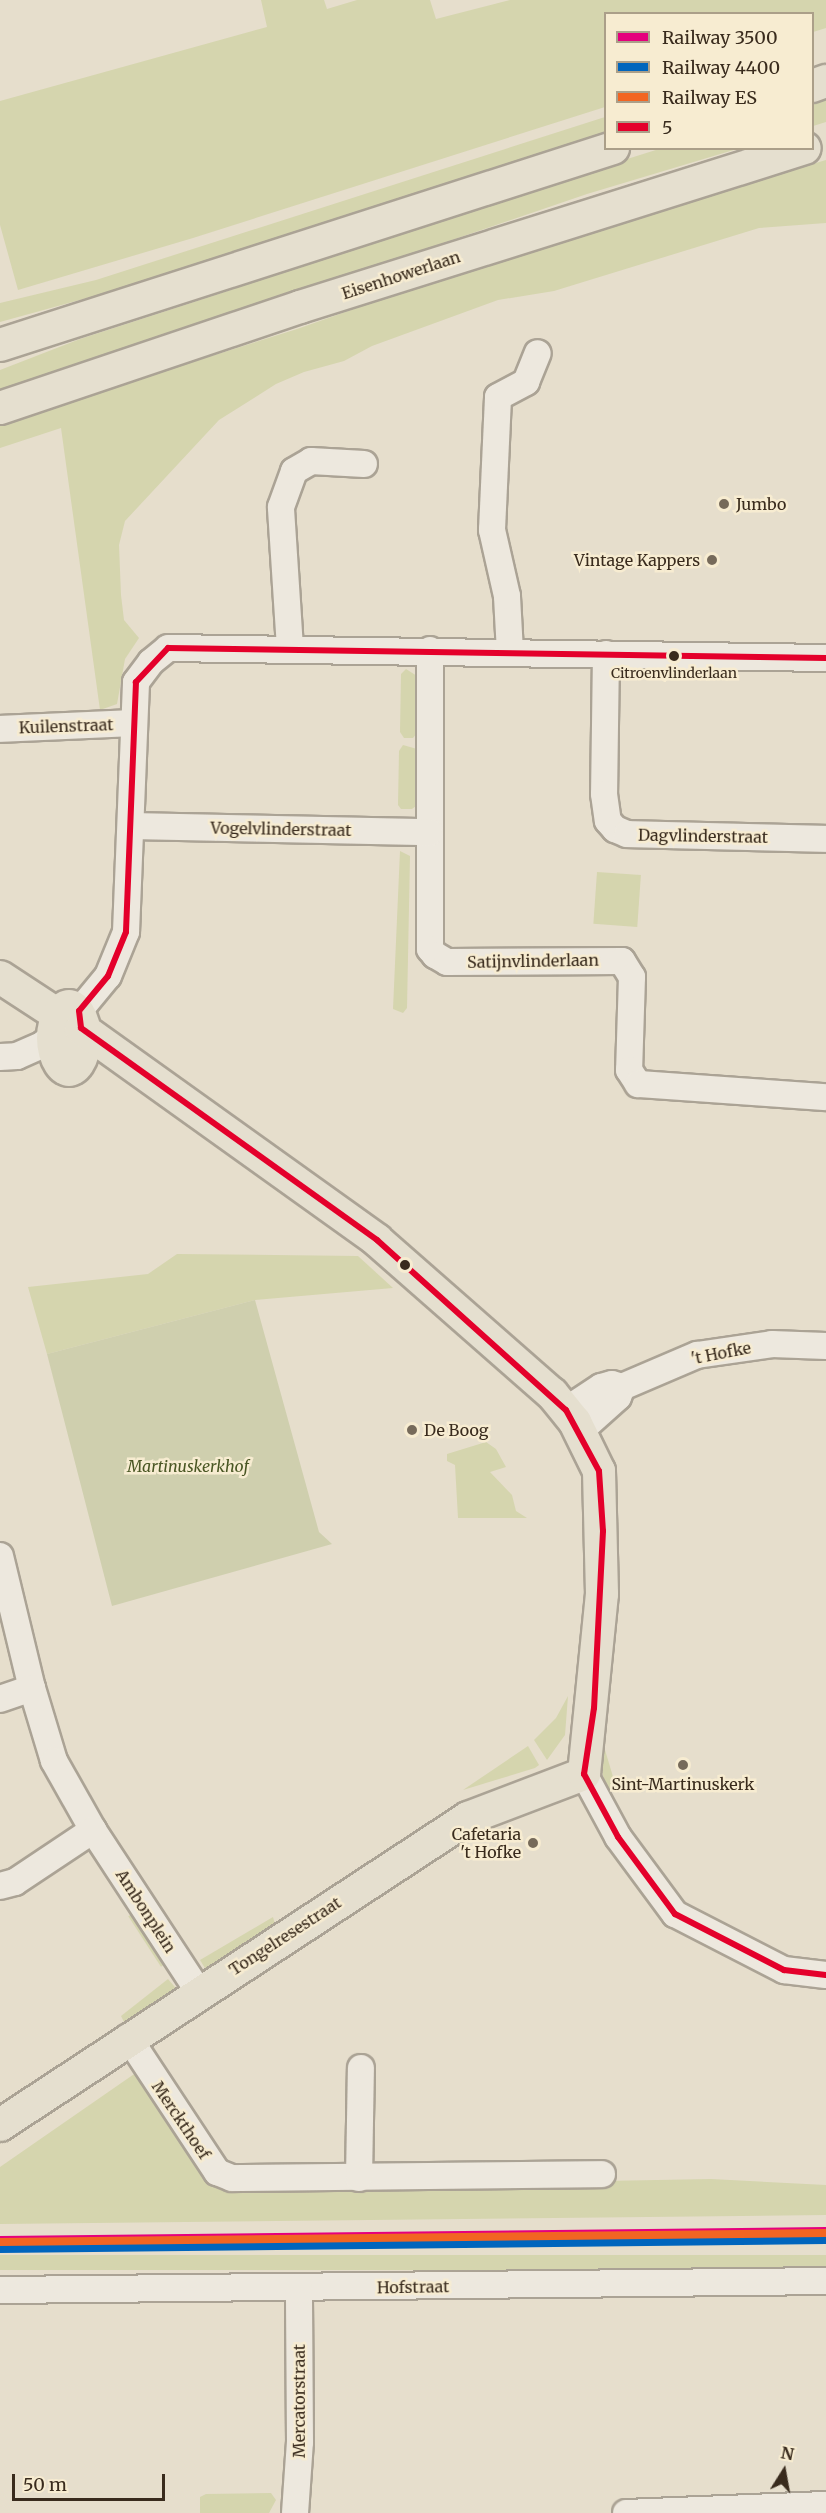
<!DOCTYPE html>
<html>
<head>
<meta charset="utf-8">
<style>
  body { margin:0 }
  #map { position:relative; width:826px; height:2513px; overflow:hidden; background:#e6decc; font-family:Merriweather,serif }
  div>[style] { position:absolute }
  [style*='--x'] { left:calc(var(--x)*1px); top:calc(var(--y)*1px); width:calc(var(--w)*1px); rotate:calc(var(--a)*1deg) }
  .green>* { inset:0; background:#d5d5ae; transform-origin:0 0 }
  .cemetery>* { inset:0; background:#cfcfae }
  .roads { filter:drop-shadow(2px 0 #aba395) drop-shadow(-2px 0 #aba395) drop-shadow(0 2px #aba395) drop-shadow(0 -2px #aba395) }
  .minor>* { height:26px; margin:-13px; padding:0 13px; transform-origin:13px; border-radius:13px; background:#ede8de }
  .major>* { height:32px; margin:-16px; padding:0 16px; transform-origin:16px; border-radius:16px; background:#e5dfcf }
  .major>.ring { margin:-16px; padding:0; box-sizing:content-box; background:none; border:32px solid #e5dfcf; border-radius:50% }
  .bus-1>* { height:6px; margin:-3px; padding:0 3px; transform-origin:3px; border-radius:3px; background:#e4002b }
  .rail-1>* { height:8px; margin:-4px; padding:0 4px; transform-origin:4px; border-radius:4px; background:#e5007d }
  .rail-2>* { height:8px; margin:-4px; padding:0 4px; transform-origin:4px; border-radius:4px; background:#0065bd }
  .rail-3>* { height:8px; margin:-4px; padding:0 4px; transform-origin:4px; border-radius:4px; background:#f26522 }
  .dots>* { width:16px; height:16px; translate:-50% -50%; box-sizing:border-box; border:3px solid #f7ecd1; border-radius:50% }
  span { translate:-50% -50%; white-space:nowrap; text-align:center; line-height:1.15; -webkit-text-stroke:5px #f7ecd1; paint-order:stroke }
  .bus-label { font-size:14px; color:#392b1d }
  .street-label { font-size:16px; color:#392b1d }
  .poi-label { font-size:16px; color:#392b1d }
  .left { translate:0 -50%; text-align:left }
  .right { translate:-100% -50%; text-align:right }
  .park-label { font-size:16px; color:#495623; font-style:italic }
  .legend { position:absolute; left:604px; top:12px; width:210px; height:138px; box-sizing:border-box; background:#f7ecd1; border:2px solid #ab9f89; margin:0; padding:8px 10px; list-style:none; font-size:18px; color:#392b1d }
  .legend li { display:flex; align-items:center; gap:12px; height:30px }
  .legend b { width:30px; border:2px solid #ab9f89 }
  .north { position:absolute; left:754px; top:2441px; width:60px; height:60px; -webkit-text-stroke:4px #f7ecd1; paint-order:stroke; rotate:11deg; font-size:16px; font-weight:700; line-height:24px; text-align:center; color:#392b1d }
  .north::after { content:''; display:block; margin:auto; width:21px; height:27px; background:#392b1d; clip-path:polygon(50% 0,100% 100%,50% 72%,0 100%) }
  .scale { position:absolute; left:12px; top:2474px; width:153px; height:27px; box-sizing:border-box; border:3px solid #392b1d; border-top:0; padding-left:8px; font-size:18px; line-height:21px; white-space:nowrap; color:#392b1d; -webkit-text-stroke:4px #f7ecd1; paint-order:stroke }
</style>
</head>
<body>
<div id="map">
  <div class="green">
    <div style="clip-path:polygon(261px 0,324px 0,327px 9px,357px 0,430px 0,436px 19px,510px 0,826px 0,826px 28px,813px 32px,812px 14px,606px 14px,605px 107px,193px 238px,18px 290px,0 225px,0 101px,267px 27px)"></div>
    <div style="clip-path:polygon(826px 97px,826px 122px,813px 126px,813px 101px)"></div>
    <div style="clip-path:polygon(605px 117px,605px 134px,145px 282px,0 322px,0 303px,96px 280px)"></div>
    <div style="clip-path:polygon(659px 149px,737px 149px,587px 194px,0 394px,0 370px,80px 339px,234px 289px,312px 258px)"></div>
    <div style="clip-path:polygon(826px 160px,826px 223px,759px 228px,554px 291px,498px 300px,372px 346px,344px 361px,304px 372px,276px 384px,219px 420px,125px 521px,119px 545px,121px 595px,124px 620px,139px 638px,125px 659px,117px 704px,100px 710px,61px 428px,0 448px,0 423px,297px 329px,542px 243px)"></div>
    <div style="clip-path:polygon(406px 669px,417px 676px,417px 733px,413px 738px,404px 738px,400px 732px,401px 674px)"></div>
    <div style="clip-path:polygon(403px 745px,417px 749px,416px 806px,412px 809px,401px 809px,398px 805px,399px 751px)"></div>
    <div style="clip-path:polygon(400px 851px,410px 856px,407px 1008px,403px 1013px,393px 1009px)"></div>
    <div style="left:597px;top:872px;width:44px;height:52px;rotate:4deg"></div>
    <div style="clip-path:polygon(177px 1254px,358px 1256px,393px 1288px,255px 1300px,47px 1354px,28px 1287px,148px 1274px)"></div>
    <div style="clip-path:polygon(486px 1442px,496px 1449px,506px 1467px,490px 1472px,512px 1495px,516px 1511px,527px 1518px,458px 1518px,455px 1465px,447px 1461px,447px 1454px)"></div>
    <div style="clip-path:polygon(568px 1696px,565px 1735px,547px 1760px,534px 1740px,556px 1718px)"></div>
    <div style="clip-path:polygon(528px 1746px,539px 1765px,535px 1768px,463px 1790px)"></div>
    <div style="clip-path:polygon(597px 1748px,605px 1750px,614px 1780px,607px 1794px)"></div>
    <div style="left:135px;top:1912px;width:60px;height:8px;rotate:57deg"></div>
    <div style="clip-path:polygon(273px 1917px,276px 1928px,208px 1973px,200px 1960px)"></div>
    <div style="clip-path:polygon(168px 1979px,180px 1993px,127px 2028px,121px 2016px)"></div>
    <div style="clip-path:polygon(140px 2070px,224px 2188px,711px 2179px,826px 2185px,826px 2215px,0 2224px,0 2167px)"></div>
    <div style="left:826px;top:2255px;width:15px;height:826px;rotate:90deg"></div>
    <div style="clip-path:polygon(271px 2493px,276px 2500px,269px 2513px,200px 2513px,200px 2497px,206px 2494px)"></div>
  </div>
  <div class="cemetery">
    <div style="clip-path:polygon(255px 1300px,319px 1532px,332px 1544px,112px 1606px,47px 1354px)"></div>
  </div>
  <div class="roads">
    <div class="minor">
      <div style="--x:290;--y:648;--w:141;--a:-93.7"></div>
      <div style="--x:281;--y:507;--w:38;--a:-70"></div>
      <div style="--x:294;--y:471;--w:20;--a:-30"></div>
      <div style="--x:311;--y:461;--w:53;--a:3.2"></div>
      <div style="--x:430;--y:650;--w:299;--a:90"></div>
      <div style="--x:430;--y:949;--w:8;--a:50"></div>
      <div style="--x:435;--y:955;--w:14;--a:30"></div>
      <div style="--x:447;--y:962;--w:175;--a:-0.3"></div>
      <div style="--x:622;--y:961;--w:19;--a:58"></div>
      <div style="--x:632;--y:977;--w:93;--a:91.8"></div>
      <div style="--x:629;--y:1070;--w:17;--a:57"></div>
      <div style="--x:638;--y:1084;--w:188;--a:4"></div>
      <div style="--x:510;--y:652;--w:56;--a:-93.1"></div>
      <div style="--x:507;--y:596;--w:68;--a:-102.8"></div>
      <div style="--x:492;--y:530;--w:133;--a:-87.4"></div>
      <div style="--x:498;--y:397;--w:32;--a:-28"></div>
      <div style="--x:526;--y:382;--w:31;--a:-68"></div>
      <div style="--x:606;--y:654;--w:140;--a:90.8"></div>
      <div style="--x:604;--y:794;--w:27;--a:82"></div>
      <div style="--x:608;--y:821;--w:11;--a:49"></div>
      <div style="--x:615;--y:829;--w:13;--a:23"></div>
      <div style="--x:627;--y:834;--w:199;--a:1.4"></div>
      <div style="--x:0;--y:729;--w:132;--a:-2.6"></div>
      <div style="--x:132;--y:826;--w:298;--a:1.2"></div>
      <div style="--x:79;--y:1011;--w:45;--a:-50.4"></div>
      <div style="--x:108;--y:976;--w:48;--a:-67.8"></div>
      <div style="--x:126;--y:932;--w:250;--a:-87.7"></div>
      <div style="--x:136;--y:682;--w:25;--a:-53"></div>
      <div style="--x:151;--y:662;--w:22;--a:-39"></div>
      <div style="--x:168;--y:648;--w:658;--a:0.87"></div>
      <div style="--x:0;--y:1057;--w:17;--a:-3"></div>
      <div style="--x:17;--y:1056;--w:27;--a:-24"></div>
      <div style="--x:42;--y:1045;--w:20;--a:-41"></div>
      <div style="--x:566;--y:1410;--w:42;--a:-33.3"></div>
      <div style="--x:601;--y:1387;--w:11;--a:-15"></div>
      <div style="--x:612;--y:1384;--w:10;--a:17"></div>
      <div style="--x:580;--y:1431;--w:51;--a:-41.8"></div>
      <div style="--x:618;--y:1397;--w:11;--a:-68"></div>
      <div style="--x:622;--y:1387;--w:82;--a:-23.1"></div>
      <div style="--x:697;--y:1355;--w:76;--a:-8.3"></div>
      <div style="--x:772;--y:1344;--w:54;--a:2.1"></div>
      <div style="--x:0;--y:1556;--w:136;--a:76.4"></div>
      <div style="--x:32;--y:1688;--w:34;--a:161"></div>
      <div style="--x:32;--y:1688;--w:76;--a:73.2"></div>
      <div style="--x:54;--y:1761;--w:79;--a:60.5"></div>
      <div style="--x:93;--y:1830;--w:194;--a:56.8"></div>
      <div style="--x:584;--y:1774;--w:72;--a:61.6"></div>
      <div style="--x:618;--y:1837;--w:96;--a:53.5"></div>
      <div style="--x:675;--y:1914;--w:123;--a:27.2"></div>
      <div style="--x:784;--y:1970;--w:42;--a:6.8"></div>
      <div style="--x:0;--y:1886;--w:16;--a:-15"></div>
      <div style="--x:15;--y:1882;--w:94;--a:-33.7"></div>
      <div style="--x:128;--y:2037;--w:162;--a:56.6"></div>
      <div style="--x:217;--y:2172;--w:16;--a:22"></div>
      <div style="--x:232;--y:2178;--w:370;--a:-0.6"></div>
      <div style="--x:359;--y:2178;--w:110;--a:-89"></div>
      <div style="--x:0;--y:2290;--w:826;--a:-0.62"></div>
      <div style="--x:295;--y:2513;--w:71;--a:-86"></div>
      <div style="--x:300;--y:2442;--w:154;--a:-90.4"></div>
      <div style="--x:626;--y:2513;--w:200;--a:-2.3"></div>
    </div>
    <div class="major">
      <div style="--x:812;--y:86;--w:15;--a:-20"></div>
      <div style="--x:0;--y:345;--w:644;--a:-17.82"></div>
      <div style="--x:0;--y:408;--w:317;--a:-18.6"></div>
      <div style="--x:300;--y:307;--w:529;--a:-17.48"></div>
      <div style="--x:0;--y:977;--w:66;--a:33.2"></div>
      <div class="ring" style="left:53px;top:1006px;width:-2px;height:-2px"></div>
      <div style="--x:0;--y:2125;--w:560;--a:-33.26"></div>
      <div style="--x:468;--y:1818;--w:124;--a:-20.8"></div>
      <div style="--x:584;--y:1774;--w:181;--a:-84.3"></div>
      <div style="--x:602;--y:1594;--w:123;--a:-91.4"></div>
      <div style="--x:599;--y:1471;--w:55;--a:-116.1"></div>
      <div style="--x:575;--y:1422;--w:36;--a:-129"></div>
      <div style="--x:552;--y:1394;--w:233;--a:-138.7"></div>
      <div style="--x:377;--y:1240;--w:364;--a:-144.4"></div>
    </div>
  </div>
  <div class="bus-1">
    <div style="--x:826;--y:658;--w:658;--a:-179.13"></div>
    <div style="--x:168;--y:648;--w:47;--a:133.3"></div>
    <div style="--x:136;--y:682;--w:250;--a:92.3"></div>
    <div style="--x:126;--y:932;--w:48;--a:112.2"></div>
    <div style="--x:108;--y:976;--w:45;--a:129.6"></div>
    <div style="--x:79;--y:1011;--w:17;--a:83"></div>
    <div style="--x:81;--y:1028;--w:364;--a:35.6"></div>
    <div style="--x:377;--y:1240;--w:254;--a:42"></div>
    <div style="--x:566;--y:1410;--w:69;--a:61.6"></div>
    <div style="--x:599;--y:1471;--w:60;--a:86.2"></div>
    <div style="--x:603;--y:1531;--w:177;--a:92.9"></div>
    <div style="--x:594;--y:1708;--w:67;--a:98.6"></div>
    <div style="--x:584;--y:1774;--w:72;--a:61.6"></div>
    <div style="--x:618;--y:1837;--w:96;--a:53.5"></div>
    <div style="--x:675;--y:1914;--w:123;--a:27.2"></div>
    <div style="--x:784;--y:1970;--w:42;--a:6.8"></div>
  </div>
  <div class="rail-1">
    <div style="--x:0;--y:2240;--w:826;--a:-0.62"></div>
  </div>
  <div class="rail-2">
    <div style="--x:0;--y:2249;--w:826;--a:-0.62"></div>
  </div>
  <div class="rail-3">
    <div style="--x:0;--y:2242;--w:826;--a:-0.62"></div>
  </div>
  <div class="dots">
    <div style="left:724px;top:504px;background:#766a5a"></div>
    <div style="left:712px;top:560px;background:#766a5a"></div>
    <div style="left:674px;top:656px;background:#392b1d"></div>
    <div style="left:405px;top:1265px;background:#392b1d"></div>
    <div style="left:412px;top:1430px;background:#766a5a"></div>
    <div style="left:683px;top:1765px;background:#766a5a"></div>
    <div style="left:533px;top:1843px;background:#766a5a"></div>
  </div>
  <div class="bus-label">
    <span style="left:674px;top:673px">Citroenvlinderlaan</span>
  </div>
  <div class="street-label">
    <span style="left:401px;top:275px;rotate:-18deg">Eisenhowerlaan</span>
    <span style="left:66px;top:726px;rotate:-2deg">Kuilenstraat</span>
    <span style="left:281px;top:829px;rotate:1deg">Vogelvlinderstraat</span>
    <span style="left:703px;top:836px;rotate:1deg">Dagvlinderstraat</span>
    <span style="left:533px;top:961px;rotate:-1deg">Satijnvlinderlaan</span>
    <span style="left:721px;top:1353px;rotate:-11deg">'t Hofke</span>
    <span style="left:146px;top:1911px;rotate:57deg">Ambonplein</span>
    <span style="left:285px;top:1936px;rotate:-33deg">Tongelresestraat</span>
    <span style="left:181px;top:2120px;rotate:56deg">Merckthoef</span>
    <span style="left:413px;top:2287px;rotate:-1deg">Hofstraat</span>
    <span style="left:299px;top:2401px;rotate:-90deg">Mercatorstraat</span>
  </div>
  <div class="poi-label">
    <span class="left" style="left:736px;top:504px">Jumbo</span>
    <span class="right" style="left:700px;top:560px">Vintage Kappers</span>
    <span class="left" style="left:424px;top:1430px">De Boog</span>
    <span style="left:683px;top:1784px">Sint-Martinuskerk</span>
    <span class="right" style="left:521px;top:1843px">Cafetaria<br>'t Hofke</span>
  </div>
  <div class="park-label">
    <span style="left:188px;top:1466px">Martinuskerkhof</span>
  </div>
  <ul class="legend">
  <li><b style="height:8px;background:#e5007d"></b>Railway 3500</li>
  <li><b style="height:8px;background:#0065bd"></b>Railway 4400</li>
  <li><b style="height:8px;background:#f26522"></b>Railway ES</li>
  <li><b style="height:8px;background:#e4002b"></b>5</li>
  </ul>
  <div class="north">N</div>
  <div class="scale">50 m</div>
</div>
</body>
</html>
